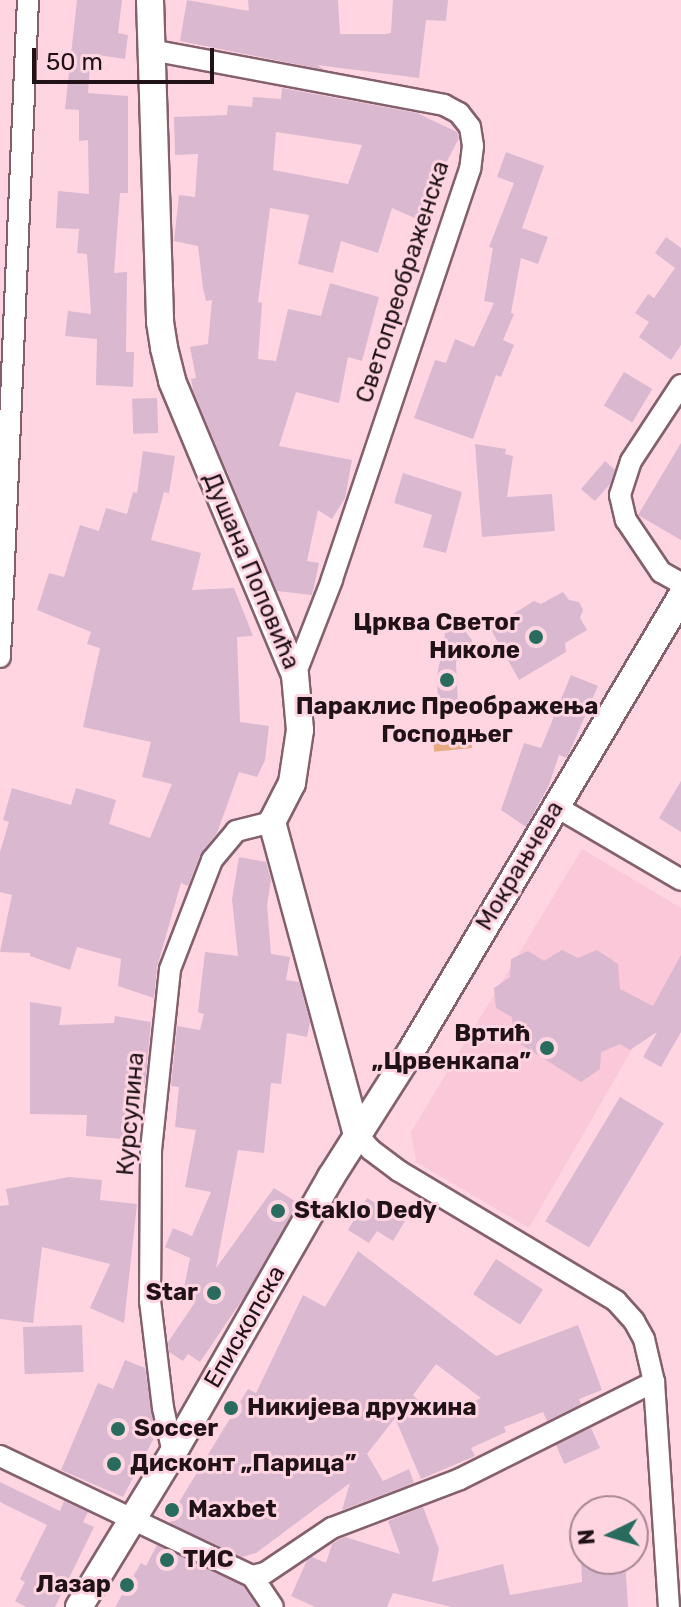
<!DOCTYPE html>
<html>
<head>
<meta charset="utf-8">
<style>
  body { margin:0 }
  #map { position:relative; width:681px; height:1607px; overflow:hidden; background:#ffd5e2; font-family:Rubik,sans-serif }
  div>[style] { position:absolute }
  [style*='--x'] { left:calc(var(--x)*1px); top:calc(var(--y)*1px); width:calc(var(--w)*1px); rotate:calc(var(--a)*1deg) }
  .built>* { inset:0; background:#fac8d8 }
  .green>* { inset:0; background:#e6ab81; transform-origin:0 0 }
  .building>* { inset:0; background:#dab8d0; transform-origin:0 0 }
  .roads { filter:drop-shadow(2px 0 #84606c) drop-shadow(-2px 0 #84606c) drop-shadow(0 2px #84606c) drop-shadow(0 -2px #84606c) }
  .minor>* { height:20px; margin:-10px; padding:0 10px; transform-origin:10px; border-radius:10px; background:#fff }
  .tertiary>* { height:26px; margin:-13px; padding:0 13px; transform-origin:13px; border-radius:13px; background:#fff }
  .dots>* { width:22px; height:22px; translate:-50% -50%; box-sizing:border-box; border:4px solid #ffd5e2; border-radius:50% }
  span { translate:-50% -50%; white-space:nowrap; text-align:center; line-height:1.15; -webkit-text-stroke:6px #ffd5e2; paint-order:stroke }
  .street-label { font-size:24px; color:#211217 }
  .poi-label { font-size:24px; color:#211217; font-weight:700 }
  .right { translate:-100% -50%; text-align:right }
  .left { translate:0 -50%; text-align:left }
  .north { position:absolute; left:569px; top:1495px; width:80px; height:80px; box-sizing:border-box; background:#ffd5e2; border:2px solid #a68791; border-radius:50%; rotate:265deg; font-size:22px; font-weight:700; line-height:32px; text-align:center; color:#211217 }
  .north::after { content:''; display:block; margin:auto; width:28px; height:36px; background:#296c5e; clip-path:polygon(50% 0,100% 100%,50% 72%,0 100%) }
  .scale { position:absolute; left:32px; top:48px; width:182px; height:36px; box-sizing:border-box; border:4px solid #211217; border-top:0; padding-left:10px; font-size:24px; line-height:28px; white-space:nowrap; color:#211217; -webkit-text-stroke:6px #ffd5e2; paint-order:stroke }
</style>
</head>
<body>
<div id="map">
  <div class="built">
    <div style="clip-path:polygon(582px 849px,681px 908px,681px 964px,529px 1228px,416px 1162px,411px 1132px)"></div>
  </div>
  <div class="green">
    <div style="left:470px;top:729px;width:19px;height:38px;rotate:84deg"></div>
  </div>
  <div class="building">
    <div style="clip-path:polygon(77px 0,122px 0,118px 33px,128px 35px,125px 59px,91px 54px,88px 93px,128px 96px,128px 193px,120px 193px,114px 273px,127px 272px,126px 352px,134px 352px,133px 387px,96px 385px,97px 339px,65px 336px,68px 311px,91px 314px,87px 254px,77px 253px,79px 229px,56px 228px,58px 191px,89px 194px,88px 140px,79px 141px,79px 110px,65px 109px)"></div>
    <div style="clip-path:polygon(187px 0,249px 11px,248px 0,338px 0,340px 34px,385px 34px,391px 33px,393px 0,448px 0,446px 21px,426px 20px,419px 78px,317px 65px,325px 70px,180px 41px)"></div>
    <div style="clip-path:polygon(evenodd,282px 88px,417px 113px,457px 132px,459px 138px,417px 219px,392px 208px,378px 253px,341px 241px,333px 273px,298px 264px,309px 215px,270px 208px,258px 302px,262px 303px,258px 359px,276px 361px,288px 309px,321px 316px,330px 283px,379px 297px,362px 361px,348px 357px,339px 403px,296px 392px,279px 446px,352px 460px,345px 498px,332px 519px,318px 510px,307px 561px,319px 563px,312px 595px,277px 591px,193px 390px,191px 379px,196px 378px,190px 347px,208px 344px,212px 300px,206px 301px,203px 288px,198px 246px,174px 241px,179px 195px,195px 197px,198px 154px,175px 155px,174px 117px,227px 115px,228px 105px,252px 107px,253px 97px,281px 99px,282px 88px,276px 132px,362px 145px,348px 184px,273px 170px,276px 132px)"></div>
    <div style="clip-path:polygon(506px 152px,544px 166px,522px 228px,548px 237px,538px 264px,521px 258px,511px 313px,514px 314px,503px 340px,514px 345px,501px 377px,496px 375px,473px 439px,414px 418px,435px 360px,446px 363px,455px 339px,474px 347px,494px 303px,484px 301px,493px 248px,489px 247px,514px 183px,497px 177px)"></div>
    <div style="clip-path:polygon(666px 237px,681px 248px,681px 345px,671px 360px,639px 337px,649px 322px,635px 313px,648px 294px,654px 298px,675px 268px,655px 253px)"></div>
    <div style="left:624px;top:372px;width:33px;height:39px;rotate:31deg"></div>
    <div style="left:157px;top:398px;width:35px;height:25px;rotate:88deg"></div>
    <div style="clip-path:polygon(681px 443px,681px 540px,638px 515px)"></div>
    <div style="clip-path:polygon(475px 444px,506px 449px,505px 454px,513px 456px,507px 497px,552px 494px,555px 531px,482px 537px)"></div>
    <div style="clip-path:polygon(143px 451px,175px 456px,169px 493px,164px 492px,151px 540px,201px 553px,192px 590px,234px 588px,253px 636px,237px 637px,240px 722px,269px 726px,265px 760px,257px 777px,239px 772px,217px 833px,200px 855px,188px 886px,181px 883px,157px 967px,154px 998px,118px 986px,121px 959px,77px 947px,70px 970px,30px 956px,30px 953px,0 952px,12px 895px,0 892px,0 852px,9px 822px,3px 820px,12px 788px,71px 805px,76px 788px,116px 800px,109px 824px,150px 838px,172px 784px,142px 777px,151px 742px,83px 727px,100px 648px,87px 644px,91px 632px,37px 610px,49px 573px,64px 577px,80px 525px,99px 531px,106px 508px,127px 514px,133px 492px,137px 493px)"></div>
    <div style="clip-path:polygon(605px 461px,615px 470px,610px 484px,595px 501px,581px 489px)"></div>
    <div style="clip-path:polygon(403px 473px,462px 492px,446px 553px,423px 547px,432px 515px,394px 503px)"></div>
    <div style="clip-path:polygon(563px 592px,569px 600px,579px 602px,583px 610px,580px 618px,587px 630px,565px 643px,566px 652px,519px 680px,490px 628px,534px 601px,541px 604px)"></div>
    <div style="clip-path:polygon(447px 623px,455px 624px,456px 629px,465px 631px,472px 640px,470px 652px,456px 662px,458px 705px,438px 706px,437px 676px)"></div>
    <div style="clip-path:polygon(571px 675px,598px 686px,567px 758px,559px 755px,549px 785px,526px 827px,501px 810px,524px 743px,541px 748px)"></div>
    <div style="clip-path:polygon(681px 781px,681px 832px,659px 818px)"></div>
    <div style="clip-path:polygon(239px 857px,266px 862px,271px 880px,267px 905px,271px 954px,290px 957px,286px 980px,299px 982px,310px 1022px,307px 1037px,287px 1033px,281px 1084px,271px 1083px,264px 1153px,238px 1150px,216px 1268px,274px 1188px,298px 1203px,246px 1294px,200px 1362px,188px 1354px,183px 1361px,169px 1352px,168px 1342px,196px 1301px,182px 1297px,190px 1258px,165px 1247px,173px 1228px,192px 1236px,211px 1192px,185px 1187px,196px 1130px,175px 1127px,179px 1087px,171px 1086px,177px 1026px,200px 1030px,204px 1014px,198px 1012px,205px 952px,238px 956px,232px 899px)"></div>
    <div style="clip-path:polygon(562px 950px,578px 958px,597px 950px,618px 964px,620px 989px,653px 1006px,681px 955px,681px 1032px,661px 1067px,643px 1057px,657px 1032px,630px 1050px,620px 1044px,601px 1052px,600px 1069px,581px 1082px,514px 1040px,512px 1017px,496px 1008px,494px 988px,510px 977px,511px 959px,528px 951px,544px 961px)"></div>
    <div style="clip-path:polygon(30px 1002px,62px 1007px,59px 1025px,114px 1023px,115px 1016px,151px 1022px,145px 1084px,139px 1084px,135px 1140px,86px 1136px,87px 1115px,30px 1114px)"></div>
    <div style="left:620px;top:1097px;width:51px;height:145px;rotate:31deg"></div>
    <div style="clip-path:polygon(69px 1177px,102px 1180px,100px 1200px,137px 1204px,124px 1323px,90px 1308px,110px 1264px,42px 1247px,33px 1323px,0 1319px,0 1206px,9px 1205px,6px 1189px)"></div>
    <div style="clip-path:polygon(367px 1198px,405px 1221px,393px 1241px,377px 1231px,369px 1243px,348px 1230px)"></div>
    <div style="clip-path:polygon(evenodd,358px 1251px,496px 1356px,578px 1325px,602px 1390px,579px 1399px,581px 1404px,547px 1421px,543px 1412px,504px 1427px,506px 1432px,471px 1448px,475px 1456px,421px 1479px,395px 1418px,367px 1454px,383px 1481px,409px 1469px,414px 1483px,342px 1510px,350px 1483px,256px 1553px,242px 1557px,170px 1523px,173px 1512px,248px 1389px,256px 1393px,303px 1295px,325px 1307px,358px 1251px,436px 1364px,481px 1398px,437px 1418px,413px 1395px,436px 1364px)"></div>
    <div style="left:496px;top:1259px;width:56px;height:42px;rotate:33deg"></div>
    <div style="left:82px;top:1325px;width:47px;height:59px;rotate:88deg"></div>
    <div style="clip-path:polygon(125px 1360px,145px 1368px,154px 1428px,154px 1438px,123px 1497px,61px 1470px,98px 1383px,113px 1389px)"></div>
    <div style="left:591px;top:1428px;width:22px;height:39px;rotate:66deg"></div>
    <div style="clip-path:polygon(0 1482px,60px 1511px,64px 1501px,88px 1512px,83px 1522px,94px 1527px,55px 1607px,26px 1607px,15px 1601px,25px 1582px,20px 1579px,47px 1525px,0 1502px)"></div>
    <div style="clip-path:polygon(423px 1507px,439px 1549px,432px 1582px,503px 1564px,510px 1595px,582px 1582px,581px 1559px,625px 1559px,628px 1607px,452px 1607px,393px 1593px,387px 1607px,315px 1607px,291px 1596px,307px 1560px,312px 1557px,326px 1563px,332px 1544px,338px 1540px,345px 1537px,400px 1554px,388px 1521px)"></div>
    <div style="clip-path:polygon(157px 1545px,243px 1586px,257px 1607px,115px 1607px,141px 1563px,146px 1566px)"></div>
  </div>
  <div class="roads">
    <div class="minor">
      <div style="--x:151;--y:50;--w:298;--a:10.6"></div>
      <div style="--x:444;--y:105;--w:17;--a:28"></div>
      <div style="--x:459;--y:113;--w:18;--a:52"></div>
      <div style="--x:470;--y:127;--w:19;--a:81"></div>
      <div style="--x:473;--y:146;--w:23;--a:97"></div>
      <div style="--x:470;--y:169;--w:434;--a:108.6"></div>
      <div style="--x:332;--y:580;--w:102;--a:111.3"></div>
      <div style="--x:681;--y:385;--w:91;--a:123.3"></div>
      <div style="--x:631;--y:461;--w:36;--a:108"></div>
      <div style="--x:620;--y:495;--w:26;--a:77"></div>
      <div style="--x:626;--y:520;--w:63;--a:56.1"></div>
      <div style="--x:661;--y:572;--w:23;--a:29"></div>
      <div style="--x:0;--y:657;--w:658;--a:-87.56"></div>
      <div style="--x:555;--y:806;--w:146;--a:30.4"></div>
      <div style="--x:357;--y:1134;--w:21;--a:49"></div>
      <div style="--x:371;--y:1150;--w:35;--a:37"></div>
      <div style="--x:399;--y:1171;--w:253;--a:30.9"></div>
      <div style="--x:616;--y:1301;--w:27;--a:48"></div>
      <div style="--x:634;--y:1321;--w:21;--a:61"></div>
      <div style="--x:644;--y:1339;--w:44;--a:76.9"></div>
      <div style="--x:654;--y:1382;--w:225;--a:86.2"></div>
      <div style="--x:173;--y:1453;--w:46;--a:-102.5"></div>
      <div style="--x:163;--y:1408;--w:108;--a:-96.9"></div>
      <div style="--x:150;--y:1301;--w:151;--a:-89.6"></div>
      <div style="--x:151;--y:1150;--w:182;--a:-84"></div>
      <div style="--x:170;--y:969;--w:117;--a:-68.9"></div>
      <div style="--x:212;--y:860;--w:38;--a:-50"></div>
      <div style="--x:236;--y:831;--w:37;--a:-14"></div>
      <div style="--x:0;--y:1456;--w:279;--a:25.5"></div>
      <div style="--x:252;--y:1576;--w:13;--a:-13"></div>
      <div style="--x:265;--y:1573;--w:81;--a:-33.9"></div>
      <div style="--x:332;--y:1528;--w:137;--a:-20.9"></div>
      <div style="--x:460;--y:1479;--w:217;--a:-26.6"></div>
      <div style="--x:252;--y:1576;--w:37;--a:56"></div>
    </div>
    <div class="tertiary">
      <div style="--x:150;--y:0;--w:322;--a:88.2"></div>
      <div style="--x:160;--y:322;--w:26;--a:81"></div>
      <div style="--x:164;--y:348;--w:34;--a:76"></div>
      <div style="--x:172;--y:381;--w:319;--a:67.3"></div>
      <div style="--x:295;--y:675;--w:55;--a:84.8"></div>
      <div style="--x:300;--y:730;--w:54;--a:98.6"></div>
      <div style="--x:292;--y:783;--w:44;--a:117.1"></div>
      <div style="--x:272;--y:822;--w:323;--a:74.8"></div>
      <div style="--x:79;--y:1607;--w:180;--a:-58.6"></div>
      <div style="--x:173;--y:1453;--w:318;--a:-60.2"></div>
      <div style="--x:331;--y:1177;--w:147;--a:-57.5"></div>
      <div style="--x:410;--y:1053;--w:530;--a:-59.28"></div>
    </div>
  </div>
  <div class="dots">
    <div style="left:536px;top:637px;background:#296c5e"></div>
    <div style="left:447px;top:680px;background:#296c5e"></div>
    <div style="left:547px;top:1048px;background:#296c5e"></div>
    <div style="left:278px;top:1211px;background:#296c5e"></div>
    <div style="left:214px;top:1293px;background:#296c5e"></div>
    <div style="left:231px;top:1408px;background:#296c5e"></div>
    <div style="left:118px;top:1429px;background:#296c5e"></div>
    <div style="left:114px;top:1464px;background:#296c5e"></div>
    <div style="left:172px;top:1510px;background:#296c5e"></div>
    <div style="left:167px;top:1560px;background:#296c5e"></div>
    <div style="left:127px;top:1585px;background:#296c5e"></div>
  </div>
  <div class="street-label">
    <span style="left:403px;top:282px;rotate:-72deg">Светопреображенска</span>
    <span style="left:251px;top:571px;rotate:67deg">Душана Поповића</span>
    <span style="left:520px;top:866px;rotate:-59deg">Мокрањчева</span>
    <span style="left:131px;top:1114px;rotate:-85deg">Курсулина</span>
    <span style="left:245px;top:1327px;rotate:-60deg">Епископска</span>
  </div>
  <div class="poi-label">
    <span class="right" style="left:520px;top:637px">Црква Светог<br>Николе</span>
    <span style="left:447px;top:721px">Параклис Преображења<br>Господњег</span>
    <span class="right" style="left:531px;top:1048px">Вртић<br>„Црвенкапа”</span>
    <span class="left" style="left:294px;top:1211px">Staklo Dedy</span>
    <span class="right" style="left:198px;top:1293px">Star</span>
    <span class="left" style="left:247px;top:1408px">Никијева дружина</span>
    <span class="left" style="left:134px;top:1429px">Soccer</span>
    <span class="left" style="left:130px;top:1464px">Дисконт „Парица”</span>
    <span class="left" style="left:188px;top:1510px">Maxbet</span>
    <span class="left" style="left:183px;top:1560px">ТИС</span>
    <span class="right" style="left:111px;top:1585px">Лазар</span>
  </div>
  <div class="north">N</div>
  <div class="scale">50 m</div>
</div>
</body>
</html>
